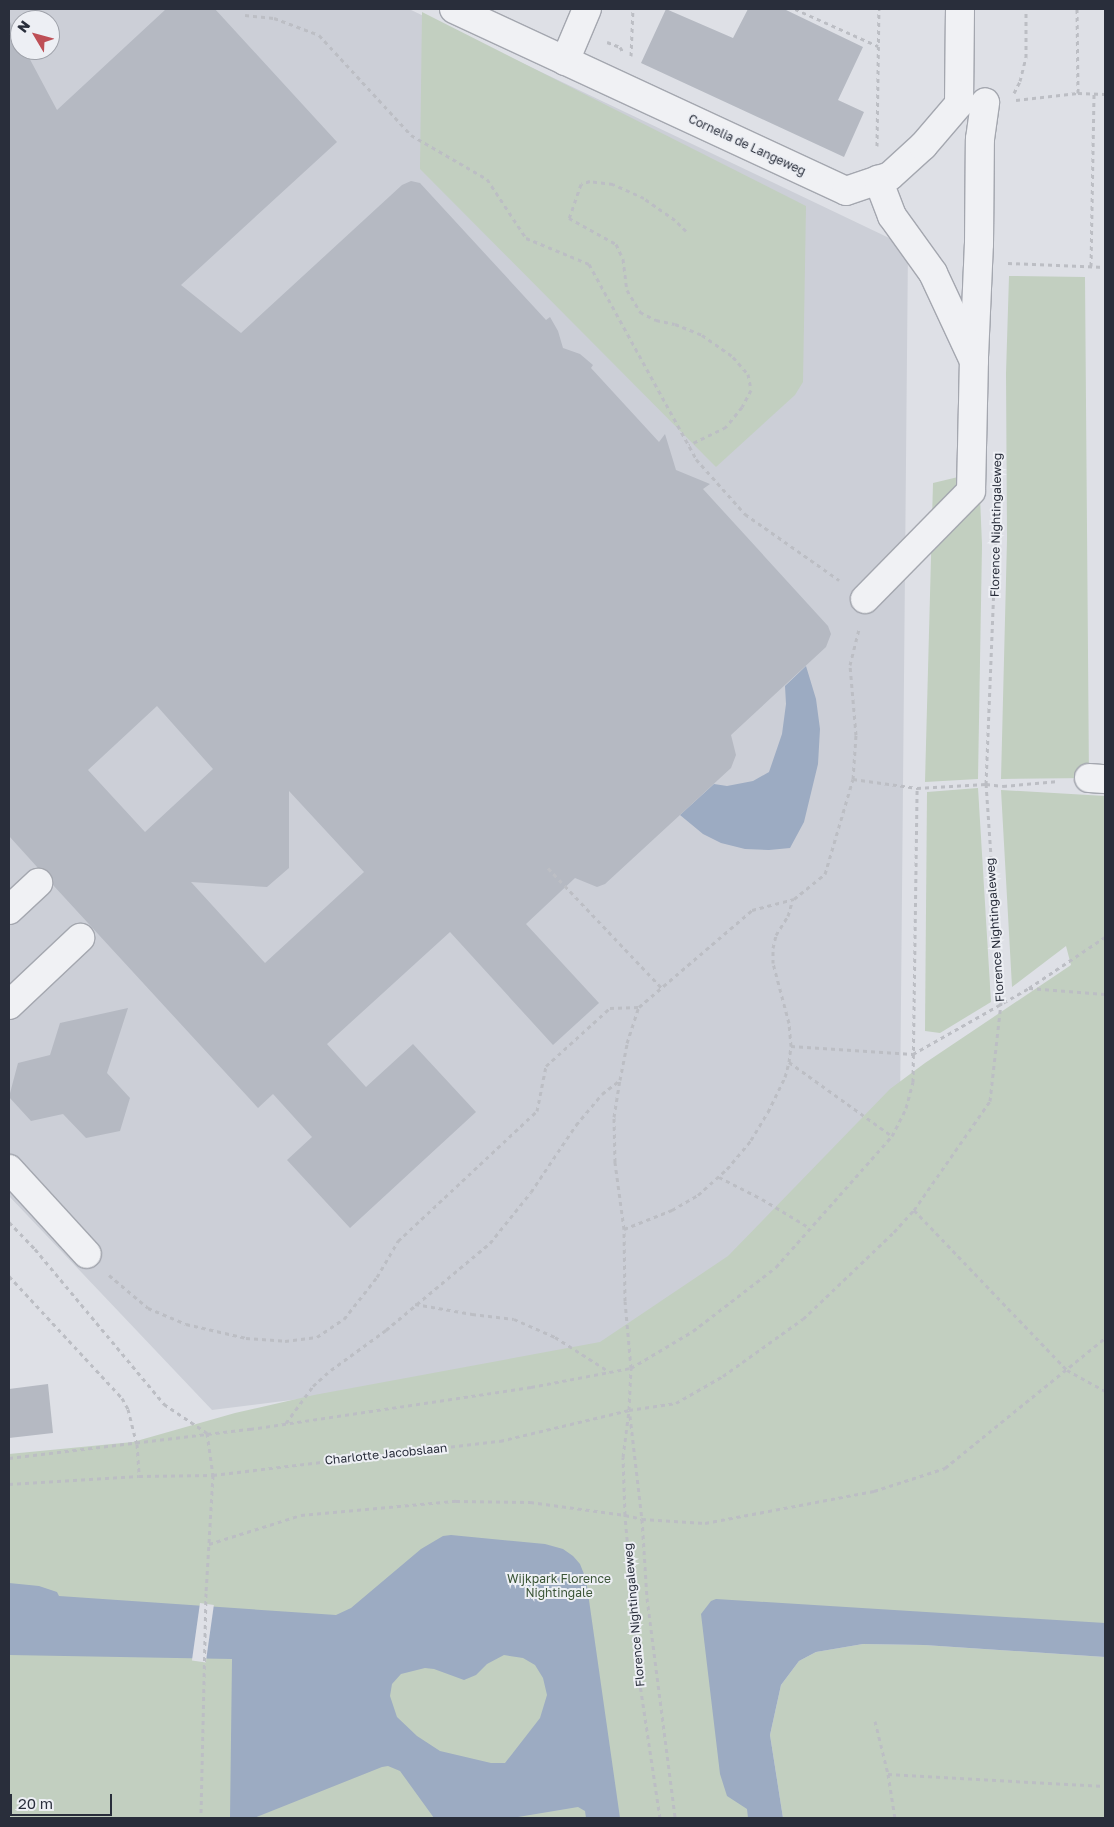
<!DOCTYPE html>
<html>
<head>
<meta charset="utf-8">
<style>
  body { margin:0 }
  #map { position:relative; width:1114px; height:1827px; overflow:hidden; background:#dee0e6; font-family:"Golos Text",sans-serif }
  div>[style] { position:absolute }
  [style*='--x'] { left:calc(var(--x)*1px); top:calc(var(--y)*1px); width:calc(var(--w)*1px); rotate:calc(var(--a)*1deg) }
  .built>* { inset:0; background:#cccfd7 }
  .green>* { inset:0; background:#c2cfc0 }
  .water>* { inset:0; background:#9cabc2 }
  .pier>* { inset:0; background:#dee0e6; transform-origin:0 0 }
  .building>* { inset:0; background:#b5b9c2 }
  .path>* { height:3px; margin-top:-1.5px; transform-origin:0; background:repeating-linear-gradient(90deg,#bcbec4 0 4px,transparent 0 8px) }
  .roads { filter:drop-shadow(1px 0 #a4a7af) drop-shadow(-1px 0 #a4a7af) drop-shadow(0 1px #a4a7af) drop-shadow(0 -1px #a4a7af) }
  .minor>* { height:28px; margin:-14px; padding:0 14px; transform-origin:14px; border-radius:14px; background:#f0f1f4 }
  span { translate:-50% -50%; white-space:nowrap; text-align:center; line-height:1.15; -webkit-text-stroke:4px #edeff4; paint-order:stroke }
  .street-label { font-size:12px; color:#292e3b }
  .park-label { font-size:12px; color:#3b5537 }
  .frame { position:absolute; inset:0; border:10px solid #292e3b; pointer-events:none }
  .north { position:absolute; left:10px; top:10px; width:50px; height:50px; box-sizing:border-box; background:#edeff4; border:1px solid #9fa2aa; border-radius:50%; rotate:307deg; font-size:14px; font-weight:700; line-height:20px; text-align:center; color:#292e3b }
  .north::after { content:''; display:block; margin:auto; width:18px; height:22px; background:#be4f56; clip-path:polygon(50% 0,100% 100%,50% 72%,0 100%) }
  .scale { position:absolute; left:10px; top:1794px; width:102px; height:22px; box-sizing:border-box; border:2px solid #292e3b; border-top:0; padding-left:6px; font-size:15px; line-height:18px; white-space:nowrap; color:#292e3b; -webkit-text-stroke:4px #edeff4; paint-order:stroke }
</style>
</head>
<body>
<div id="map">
  <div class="built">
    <div style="clip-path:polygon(evenodd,9px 9px,409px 9px,908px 247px,900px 1110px,750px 1263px,601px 1361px,212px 1410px,9px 1196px,9px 9px,20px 20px,50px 20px,50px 50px,20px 50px,20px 20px)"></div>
  </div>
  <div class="green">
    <div style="clip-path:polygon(422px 12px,806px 206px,803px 382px,795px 395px,716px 467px,420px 169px)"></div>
    <div style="clip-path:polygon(1009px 276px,1085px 277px,1089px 778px,1001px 779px,1007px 539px,1006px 373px)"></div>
    <div style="clip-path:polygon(979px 472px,982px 545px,978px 779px,925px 782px,933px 483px)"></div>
    <div style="clip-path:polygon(978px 788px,991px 1002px,940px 1033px,925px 1031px,927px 792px)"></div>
    <div style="clip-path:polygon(1001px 790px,1105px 796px,1105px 1641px,854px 1625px,792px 1650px,755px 1711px,771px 1818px,9px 1818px,9px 1454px,133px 1442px,235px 1413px,314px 1395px,600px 1342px,728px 1256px,890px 1089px,925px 1063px,1071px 965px,1066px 946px,1012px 987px)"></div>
    <div style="clip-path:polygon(863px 1644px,924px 1645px,1105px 1657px,1105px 1818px,783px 1818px,770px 1735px,781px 1685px,799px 1661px,816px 1652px)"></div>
  </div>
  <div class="water">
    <div style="clip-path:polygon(806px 666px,816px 699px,820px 729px,818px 764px,804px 822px,790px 848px,769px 850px,745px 849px,721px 843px,703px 834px,680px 815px,714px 784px,727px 786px,753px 781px,769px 772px,782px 734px,786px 704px,785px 686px)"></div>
    <div style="clip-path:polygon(evenodd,451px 1535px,545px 1544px,563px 1549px,573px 1556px,580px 1564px,586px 1579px,620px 1818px,586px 1818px,585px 1811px,578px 1807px,512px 1818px,434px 1818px,400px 1771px,388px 1766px,382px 1767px,254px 1818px,230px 1818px,232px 1659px,9px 1655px,9px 1583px,39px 1586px,57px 1592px,59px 1596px,336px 1615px,351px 1608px,421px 1549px,443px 1536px,451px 1535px,504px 1655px,523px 1658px,535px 1665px,543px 1678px,547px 1695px,540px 1718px,505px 1763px,491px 1763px,440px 1751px,417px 1736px,397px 1717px,390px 1696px,392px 1684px,401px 1674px,425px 1668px,434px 1669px,464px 1680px,476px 1675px,487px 1664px,504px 1655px)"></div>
    <div style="clip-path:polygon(716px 1599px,1105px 1623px,1105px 1657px,924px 1645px,863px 1644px,816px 1652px,799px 1661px,781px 1685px,770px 1735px,783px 1818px,748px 1818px,747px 1809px,727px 1796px,720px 1774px,701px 1614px,711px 1601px)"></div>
  </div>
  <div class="pier">
    <div style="left:200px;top:1603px;width:14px;height:58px;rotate:8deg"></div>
  </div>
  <div class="building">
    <div style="clip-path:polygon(evenodd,166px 9px,215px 9px,337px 142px,181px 285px,241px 333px,402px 185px,411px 181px,420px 183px,546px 320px,550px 317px,558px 331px,563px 348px,580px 354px,593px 365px,591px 368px,659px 442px,665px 434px,676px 470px,710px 484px,703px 489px,828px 626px,831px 634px,826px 647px,731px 735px,736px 755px,731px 768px,605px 884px,597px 887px,575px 878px,526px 924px,599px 1003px,553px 1045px,450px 932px,327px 1044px,366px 1087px,413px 1044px,476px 1112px,350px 1228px,287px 1160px,312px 1137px,273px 1094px,258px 1108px,53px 885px,50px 873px,38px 868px,9px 836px,9px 20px,20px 41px,20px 50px,25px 50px,57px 110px,166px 9px,157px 706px,213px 769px,145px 832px,88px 770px,157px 706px,166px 9px,289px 791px,364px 872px,265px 963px,191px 882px,267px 887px,289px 868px,289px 791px)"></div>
    <div style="clip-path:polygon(666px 9px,733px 38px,748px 9px,784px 9px,863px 47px,838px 100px,864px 112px,844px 157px,641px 63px)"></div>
    <div style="clip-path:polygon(128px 1008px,107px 1073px,130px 1098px,120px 1131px,86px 1138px,63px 1114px,31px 1121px,9px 1097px,18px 1063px,50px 1055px,60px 1023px)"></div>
    <div style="clip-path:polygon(48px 1384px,53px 1433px,9px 1438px,9px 1389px)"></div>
  </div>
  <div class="path">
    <div style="--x:795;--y:9;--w:91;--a:24"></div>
    <div style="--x:1077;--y:9;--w:84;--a:89.3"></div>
    <div style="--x:245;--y:15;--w:29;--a:6"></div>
    <div style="--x:274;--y:18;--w:48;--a:20.7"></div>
    <div style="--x:319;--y:35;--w:136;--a:47.4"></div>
    <div style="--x:411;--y:135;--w:88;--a:30.1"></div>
    <div style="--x:487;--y:179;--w:71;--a:56.5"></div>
    <div style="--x:526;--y:238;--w:68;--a:22.4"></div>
    <div style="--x:589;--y:264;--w:222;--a:61.2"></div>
    <div style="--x:696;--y:459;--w:74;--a:48.3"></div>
    <div style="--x:745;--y:514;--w:115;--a:35.1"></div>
    <div style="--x:607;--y:42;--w:14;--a:21"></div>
    <div style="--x:620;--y:47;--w:6;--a:59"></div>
    <div style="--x:631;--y:56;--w:47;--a:-87.6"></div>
    <div style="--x:1014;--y:93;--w:13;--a:-63"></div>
    <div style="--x:1020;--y:81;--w:25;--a:-76"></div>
    <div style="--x:1026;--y:57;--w:48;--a:-90"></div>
    <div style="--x:1016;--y:100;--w:62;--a:-6.4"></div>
    <div style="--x:1078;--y:93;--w:27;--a:2"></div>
    <div style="--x:877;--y:146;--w:137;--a:-89.2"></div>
    <div style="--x:686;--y:231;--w:16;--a:-135"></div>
    <div style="--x:675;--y:220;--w:38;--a:-145"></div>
    <div style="--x:644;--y:198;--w:34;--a:-156"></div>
    <div style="--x:613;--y:184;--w:23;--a:-173"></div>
    <div style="--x:590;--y:181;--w:9;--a:162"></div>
    <div style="--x:581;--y:184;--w:36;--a:109"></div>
    <div style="--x:569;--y:218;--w:54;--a:29"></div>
    <div style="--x:616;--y:244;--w:17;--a:65"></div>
    <div style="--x:623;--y:259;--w:31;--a:83"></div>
    <div style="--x:627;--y:290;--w:26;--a:59"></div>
    <div style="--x:640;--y:312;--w:18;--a:27"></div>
    <div style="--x:656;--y:320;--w:19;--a:12"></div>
    <div style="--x:675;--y:324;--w:29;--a:22"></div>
    <div style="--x:702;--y:335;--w:38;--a:35"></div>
    <div style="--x:733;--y:357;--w:23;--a:49"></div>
    <div style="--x:748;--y:374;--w:16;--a:79"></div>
    <div style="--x:751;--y:390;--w:19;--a:118"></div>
    <div style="--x:742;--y:407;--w:26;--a:129"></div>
    <div style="--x:726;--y:427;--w:41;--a:154.1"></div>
    <div style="--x:1008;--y:263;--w:97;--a:2.4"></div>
    <div style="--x:1091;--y:266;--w:172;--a:-89"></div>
    <div style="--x:853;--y:779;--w:65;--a:8"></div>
    <div style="--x:917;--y:788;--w:69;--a:-3.3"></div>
    <div style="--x:986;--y:784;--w:17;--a:7"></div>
    <div style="--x:1003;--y:786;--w:56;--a:-5.1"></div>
    <div style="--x:548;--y:868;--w:166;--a:46.5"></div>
    <div style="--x:1029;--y:988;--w:76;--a:4.5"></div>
    <div style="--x:791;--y:1046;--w:122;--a:3.8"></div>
    <div style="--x:913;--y:1054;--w:133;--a:-29.6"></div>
    <div style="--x:1029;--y:988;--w:92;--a:-33.9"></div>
    <div style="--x:789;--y:1062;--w:127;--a:35.7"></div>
    <div style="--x:719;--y:1177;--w:48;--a:27.1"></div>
    <div style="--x:762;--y:1199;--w:56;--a:31.1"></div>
    <div style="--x:914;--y:1210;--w:221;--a:46.3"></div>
    <div style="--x:1067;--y:1370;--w:43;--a:28.9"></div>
    <div style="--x:9;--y:1222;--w:37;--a:46"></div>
    <div style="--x:35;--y:1249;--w:202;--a:50.2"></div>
    <div style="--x:164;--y:1404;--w:52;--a:34"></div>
    <div style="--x:207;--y:1433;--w:42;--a:81.9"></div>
    <div style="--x:213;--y:1475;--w:118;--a:93.4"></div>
    <div style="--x:206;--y:1593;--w:225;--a:91.3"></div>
    <div style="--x:624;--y:1229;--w:52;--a:-21.6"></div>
    <div style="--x:672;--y:1210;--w:30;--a:-30"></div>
    <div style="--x:698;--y:1195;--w:39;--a:-42"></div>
    <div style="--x:727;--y:1169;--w:38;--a:-50"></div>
    <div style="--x:751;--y:1140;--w:33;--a:-59"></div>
    <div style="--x:768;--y:1112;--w:39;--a:-64"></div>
    <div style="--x:785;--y:1077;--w:16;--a:-75"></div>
    <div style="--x:789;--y:1062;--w:16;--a:-83"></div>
    <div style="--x:791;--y:1046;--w:23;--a:-95"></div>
    <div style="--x:789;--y:1023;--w:62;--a:-104.9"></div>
    <div style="--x:773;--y:963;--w:15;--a:-90"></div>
    <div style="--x:773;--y:948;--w:13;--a:-77"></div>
    <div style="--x:776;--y:935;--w:22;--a:-58"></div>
    <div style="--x:788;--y:916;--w:18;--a:-74"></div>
    <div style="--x:109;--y:1275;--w:51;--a:40.2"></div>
    <div style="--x:148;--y:1308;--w:41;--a:22.8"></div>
    <div style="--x:186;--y:1324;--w:62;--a:13.1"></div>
    <div style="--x:246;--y:1338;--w:39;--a:4"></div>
    <div style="--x:285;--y:1341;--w:32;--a:-7"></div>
    <div style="--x:317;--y:1337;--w:32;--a:-34"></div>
    <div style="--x:344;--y:1319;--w:53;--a:-51.8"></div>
    <div style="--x:377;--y:1277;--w:42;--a:-59.7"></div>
    <div style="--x:398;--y:1241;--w:190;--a:-43.1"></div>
    <div style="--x:537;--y:1111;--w:46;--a:-78.7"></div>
    <div style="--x:546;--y:1066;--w:86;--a:-42.2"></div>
    <div style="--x:610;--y:1008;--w:29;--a:-2"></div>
    <div style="--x:9;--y:1276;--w:166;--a:47.2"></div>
    <div style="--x:122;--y:1398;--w:13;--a:61"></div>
    <div style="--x:128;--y:1409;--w:36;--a:76"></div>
    <div style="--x:137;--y:1444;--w:32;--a:86"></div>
    <div style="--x:415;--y:1304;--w:58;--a:10"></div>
    <div style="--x:472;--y:1314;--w:42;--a:6.8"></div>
    <div style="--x:514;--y:1319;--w:45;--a:23.7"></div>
    <div style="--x:555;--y:1337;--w:65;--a:32.5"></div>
    <div style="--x:630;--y:1416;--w:104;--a:83.4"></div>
    <div style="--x:642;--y:1519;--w:79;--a:86.4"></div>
    <div style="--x:647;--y:1598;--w:222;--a:82.7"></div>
    <div style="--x:286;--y:1423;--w:46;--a:-53.9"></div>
    <div style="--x:313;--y:1386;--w:24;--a:-42"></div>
    <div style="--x:331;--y:1370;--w:68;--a:-36"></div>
    <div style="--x:386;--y:1330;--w:136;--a:-39.9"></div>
    <div style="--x:490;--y:1243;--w:65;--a:-51.2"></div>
    <div style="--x:531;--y:1192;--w:81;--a:-56.1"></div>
    <div style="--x:576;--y:1125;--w:40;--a:-50"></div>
    <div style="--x:602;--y:1094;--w:23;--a:-38"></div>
    <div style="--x:9;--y:1458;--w:243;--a:-6.9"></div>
    <div style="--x:250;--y:1429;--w:284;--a:-8.5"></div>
    <div style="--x:531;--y:1387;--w:102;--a:-10.8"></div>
    <div style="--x:631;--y:1368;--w:72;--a:-30.8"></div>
    <div style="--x:693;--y:1331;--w:105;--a:-37.6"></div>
    <div style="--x:776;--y:1267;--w:175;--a:-48.5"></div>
    <div style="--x:892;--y:1136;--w:31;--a:-63"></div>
    <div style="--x:906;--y:1108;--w:27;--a:-75"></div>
    <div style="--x:913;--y:1082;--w:294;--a:-89.2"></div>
    <div style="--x:9;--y:1484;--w:130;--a:-3.5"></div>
    <div style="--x:139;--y:1476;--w:74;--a:-0.8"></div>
    <div style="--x:213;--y:1475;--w:289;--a:-6.8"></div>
    <div style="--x:500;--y:1441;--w:133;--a:-13.5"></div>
    <div style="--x:629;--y:1410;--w:48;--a:-8.5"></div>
    <div style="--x:676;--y:1403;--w:54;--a:-29.9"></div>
    <div style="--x:723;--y:1376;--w:98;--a:-35.5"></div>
    <div style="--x:803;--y:1319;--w:126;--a:-43.7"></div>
    <div style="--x:894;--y:1232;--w:30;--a:-48"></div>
    <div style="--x:914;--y:1210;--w:133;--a:-55.1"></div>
    <div style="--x:990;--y:1101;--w:99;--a:-83.6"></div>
    <div style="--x:1001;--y:1003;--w:220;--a:-93.9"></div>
    <div style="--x:986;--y:784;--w:276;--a:-87.7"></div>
    <div style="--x:209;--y:1544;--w:96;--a:-17.5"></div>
    <div style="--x:301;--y:1515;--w:156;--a:-5.2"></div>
    <div style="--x:456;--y:1501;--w:74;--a:0.8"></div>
    <div style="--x:530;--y:1502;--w:96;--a:7.8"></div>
    <div style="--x:625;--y:1515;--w:17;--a:13"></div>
    <div style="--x:642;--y:1519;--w:63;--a:3.6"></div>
    <div style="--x:705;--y:1523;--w:172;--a:-10.7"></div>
    <div style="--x:874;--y:1491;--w:75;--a:-17.9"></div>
    <div style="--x:945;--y:1468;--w:206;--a:-39.1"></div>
    <div style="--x:875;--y:1721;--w:55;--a:76.2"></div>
    <div style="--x:888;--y:1774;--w:45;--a:81"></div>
    <div style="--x:888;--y:1774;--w:217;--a:3.2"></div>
    <div style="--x:660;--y:1818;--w:135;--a:-98.5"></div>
    <div style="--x:640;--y:1684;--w:170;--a:-95.1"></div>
    <div style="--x:625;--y:1515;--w:58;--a:-92"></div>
    <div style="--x:623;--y:1457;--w:47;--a:-82.7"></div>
    <div style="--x:629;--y:1410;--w:42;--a:-87.3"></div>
    <div style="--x:631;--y:1368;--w:67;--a:-95.1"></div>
    <div style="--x:625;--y:1301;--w:72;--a:-90.8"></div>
    <div style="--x:624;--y:1229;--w:68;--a:-97.7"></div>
    <div style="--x:615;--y:1162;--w:45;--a:-91.3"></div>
    <div style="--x:614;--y:1117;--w:37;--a:-81"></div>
    <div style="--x:620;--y:1080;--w:38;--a:-79"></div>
    <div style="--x:627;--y:1043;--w:38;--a:-72"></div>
    <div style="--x:639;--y:1007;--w:149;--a:-40.6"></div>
    <div style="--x:752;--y:910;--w:43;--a:-14.7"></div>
    <div style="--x:794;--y:899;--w:40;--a:-39"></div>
    <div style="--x:825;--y:874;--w:99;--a:-73.6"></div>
    <div style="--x:853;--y:779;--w:44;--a:-86.1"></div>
    <div style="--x:856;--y:735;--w:70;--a:-94.9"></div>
    <div style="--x:850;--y:665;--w:36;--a:-76"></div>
  </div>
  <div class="roads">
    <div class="minor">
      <div style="--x:454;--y:9;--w:432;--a:24.9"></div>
      <div style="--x:846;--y:191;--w:46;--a:-18.8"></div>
      <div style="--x:890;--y:176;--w:45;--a:-42.3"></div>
      <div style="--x:923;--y:146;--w:55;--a:-49.4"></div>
      <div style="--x:959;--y:104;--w:95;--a:-89.4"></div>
      <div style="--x:565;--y:61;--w:56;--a:-67.1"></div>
      <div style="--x:974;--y:357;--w:113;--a:-87.5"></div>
      <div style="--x:979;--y:244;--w:105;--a:-89.5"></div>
      <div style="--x:980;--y:139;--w:37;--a:-82"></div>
      <div style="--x:865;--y:599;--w:151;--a:-45.5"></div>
      <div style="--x:971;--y:491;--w:130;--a:-88.7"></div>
      <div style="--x:974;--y:361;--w:97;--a:-115"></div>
      <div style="--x:933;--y:273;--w:70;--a:-125.7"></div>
      <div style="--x:892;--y:216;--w:39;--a:-111"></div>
      <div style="--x:1089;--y:778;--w:16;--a:4"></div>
      <div style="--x:9;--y:910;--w:40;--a:-43"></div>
      <div style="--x:9;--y:1005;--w:98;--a:-43.3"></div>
      <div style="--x:9;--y:1169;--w:115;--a:47.5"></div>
    </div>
  </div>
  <div class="street-label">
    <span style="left:747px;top:145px;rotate:25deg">Cornelia de Langeweg</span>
    <span style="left:996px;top:525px;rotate:-89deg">Florence Nightingaleweg</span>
    <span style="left:995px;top:930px;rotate:-94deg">Florence Nightingaleweg</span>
    <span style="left:386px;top:1454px;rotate:-6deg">Charlotte Jacobslaan</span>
    <span style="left:634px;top:1615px;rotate:-95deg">Florence Nightingaleweg</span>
  </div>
  <div class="park-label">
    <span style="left:559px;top:1586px">Wijkpark Florence<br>Nightingale</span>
  </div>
  <div class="frame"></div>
  <div class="north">N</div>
  <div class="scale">20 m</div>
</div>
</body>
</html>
